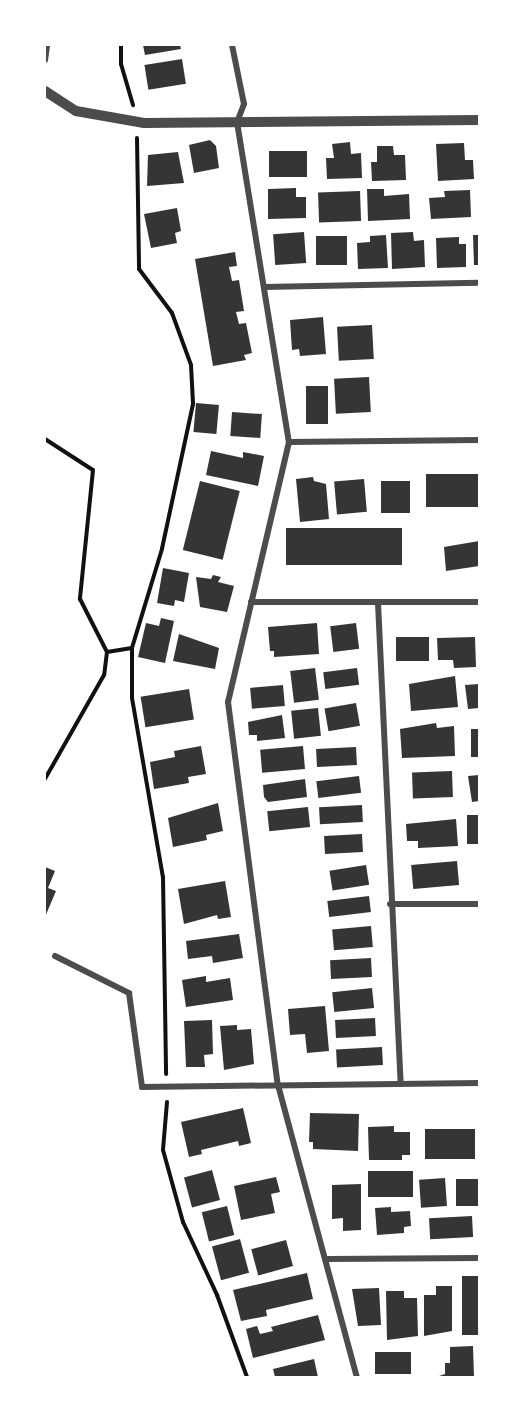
<!DOCTYPE html>
<html>
<head>
<meta charset="utf-8">
<style>
  body { margin:0 }
  #map { position:relative; width:524px; height:1422px; overflow:hidden; background:#fff; font-family:"Asap Condensed",sans-serif }
  div>[style] { position:absolute }
  [style*='--x'] { left:calc(var(--x)*1px); top:calc(var(--y)*1px); width:calc(var(--w)*1px); rotate:calc(var(--a)*1deg) }
  .building>* { inset:0; background:#353535; transform-origin:0 0 }
  .path>* { height:4px; margin:-2px; padding:0 2px; transform-origin:2px; border-radius:2px; background:#111 }
  .service>* { height:4.5px; margin:-2.25px; padding:0 2.25px; transform-origin:2.25px; border-radius:2.25px; background:#4c4c4c }
  .minor>* { height:6px; margin:-3px; padding:0 3px; transform-origin:3px; border-radius:3px; background:#4c4c4c }
  .tertiary>* { height:10px; margin:-5px; padding:0 5px; transform-origin:5px; border-radius:5px; background:#4c4c4c }
  span { translate:-50% -50%; white-space:nowrap; text-align:center; line-height:1.15; -webkit-text-stroke:6px #fff; paint-order:stroke }
  .frame { position:absolute; inset:0; border:46px solid #fff; pointer-events:none }
</style>
</head>
<body>
<div id="map">
  <div class="building">
    <div style="clip-path:polygon(143px 45px,180px 45px,181px 49px,145px 55px)"></div>
    <div style="left:182px;top:59px;width:25px;height:38px;rotate:81deg"></div>
    <div style="clip-path:polygon(210px 140px,216px 146px,219px 168px,194px 173px,189px 145px)"></div>
    <div style="clip-path:polygon(350px 142px,351px 154px,361px 153px,362px 178px,327px 179px,326px 158px,334px 158px,332px 144px)"></div>
    <div style="clip-path:polygon(464px 143px,465px 160px,473px 160px,474px 179px,438px 181px,436px 144px)"></div>
    <div style="clip-path:polygon(377px 146px,393px 146px,394px 155px,405px 155px,406px 180px,372px 181px,371px 162px,377px 162px)"></div>
    <div style="left:269px;top:151px;width:38px;height:26px"></div>
    <div style="clip-path:polygon(178px 152px,184px 183px,147px 186px,148px 155px)"></div>
    <div style="clip-path:polygon(296px 188px,296px 197px,306px 197px,306px 218px,268px 219px,268px 189px)"></div>
    <div style="clip-path:polygon(367px 189px,384px 189px,384px 196px,409px 194px,410px 219px,368px 221px)"></div>
    <div style="clip-path:polygon(470px 190px,471px 217px,431px 219px,429px 198px,445px 197px,444px 191px)"></div>
    <div style="left:360px;top:191px;width:30px;height:42px;rotate:88deg"></div>
    <div style="clip-path:polygon(177px 208px,181px 231px,175px 233px,177px 243px,151px 248px,144px 214px)"></div>
    <div style="left:304px;top:232px;width:31px;height:31px;rotate:86deg"></div>
    <div style="clip-path:polygon(413px 232px,414px 241px,424px 240px,425px 267px,392px 269px,391px 233px)"></div>
    <div style="clip-path:polygon(386px 235px,388px 268px,358px 269px,357px 243px,370px 242px,370px 236px)"></div>
    <div style="clip-path:polygon(473px 235px,479px 235px,479px 265px,474px 265px)"></div>
    <div style="left:347px;top:236px;width:29px;height:31px;rotate:90deg"></div>
    <div style="clip-path:polygon(459px 237px,459px 244px,466px 244px,466px 267px,437px 268px,436px 238px)"></div>
    <div style="clip-path:polygon(235px 252px,237px 266px,229px 267px,232px 281px,239px 280px,244px 311px,236px 312px,239px 324px,246px 323px,252px 353px,244px 355px,246px 360px,213px 366px,195px 259px)"></div>
    <div style="clip-path:polygon(323px 317px,326px 354px,300px 356px,299px 349px,292px 350px,290px 320px)"></div>
    <div style="left:372px;top:325px;width:34px;height:35px;rotate:87deg"></div>
    <div style="left:369px;top:377px;width:35px;height:35px;rotate:87deg"></div>
    <div style="left:306px;top:386px;width:22px;height:38px"></div>
    <div style="left:196px;top:403px;width:23px;height:29px;rotate:5deg"></div>
    <div style="left:232px;top:412px;width:30px;height:24px;rotate:4deg"></div>
    <div style="clip-path:polygon(211px 451px,243px 458px,243px 452px,264px 456px,258px 486px,206px 475px)"></div>
    <div style="left:479px;top:474px;width:33px;height:53px;rotate:90deg"></div>
    <div style="clip-path:polygon(313px 477px,314px 481px,326px 484px,329px 519px,300px 522px,296px 479px)"></div>
    <div style="left:364px;top:479px;width:33px;height:30px;rotate:85deg"></div>
    <div style="left:200px;top:481px;width:41px;height:71px;rotate:14deg"></div>
    <div style="left:381px;top:481px;width:29px;height:32px"></div>
    <div style="left:402px;top:528px;width:37px;height:116px;rotate:90deg"></div>
    <div style="clip-path:polygon(479px 541px,479px 566px,446px 571px,444px 547px)"></div>
    <div style="clip-path:polygon(163px 568px,189px 573px,184px 602px,175px 600px,174px 606px,157px 603px)"></div>
    <div style="clip-path:polygon(213px 575px,221px 577px,218px 582px,234px 586px,227px 612px,200px 607px,196px 577px,211px 579px)"></div>
    <div style="clip-path:polygon(161px 618px,174px 621px,165px 663px,138px 657px,146px 623px,159px 626px)"></div>
    <div style="clip-path:polygon(317px 623px,319px 654px,274px 657px,274px 651px,270px 651px,268px 627px)"></div>
    <div style="left:356px;top:623px;width:26px;height:26px;rotate:83deg"></div>
    <div style="clip-path:polygon(179px 634px,219px 648px,215px 669px,173px 661px)"></div>
    <div style="left:396px;top:637px;width:33px;height:24px"></div>
    <div style="clip-path:polygon(475px 637px,476px 667px,454px 668px,453px 660px,438px 660px,437px 638px)"></div>
    <div style="left:315px;top:668px;width:32px;height:25px;rotate:83deg"></div>
    <div style="left:357px;top:668px;width:17px;height:34px;rotate:83deg"></div>
    <div style="clip-path:polygon(455px 676px,458px 707px,411px 711px,409px 684px)"></div>
    <div style="clip-path:polygon(479px 684px,479px 708px,468px 709px,465px 685px)"></div>
    <div style="left:283px;top:685px;width:21px;height:33px;rotate:85deg"></div>
    <div style="left:189px;top:689px;width:31px;height:49px;rotate:81deg"></div>
    <div style="left:356px;top:703px;width:23px;height:32px;rotate:80deg"></div>
    <div style="left:318px;top:708px;width:28px;height:27px;rotate:84deg"></div>
    <div style="clip-path:polygon(282px 715px,285px 738px,257px 741px,257px 735px,249px 735px,248px 722px)"></div>
    <div style="clip-path:polygon(436px 723px,437px 728px,454px 726px,455px 756px,402px 758px,400px 729px)"></div>
    <div style="left:471px;top:729px;width:8px;height:28px"></div>
    <div style="clip-path:polygon(201px 746px,206px 774px,188px 777px,189px 783px,154px 789px,150px 762px,175px 757px,174px 751px)"></div>
    <div style="left:303px;top:746px;width:23px;height:43px;rotate:85deg"></div>
    <div style="left:356px;top:747px;width:18px;height:40px;rotate:87deg"></div>
    <div style="left:452px;top:771px;width:26px;height:40px;rotate:88deg"></div>
    <div style="clip-path:polygon(479px 775px,479px 801px,472px 802px,468px 776px)"></div>
    <div style="left:359px;top:776px;width:17px;height:43px;rotate:83deg"></div>
    <div style="clip-path:polygon(305px 779px,307px 797px,268px 802px,264px 797px,263px 785px)"></div>
    <div style="clip-path:polygon(218px 803px,223px 831px,206px 835px,207px 840px,173px 847px,168px 818px)"></div>
    <div style="left:362px;top:805px;width:17px;height:43px;rotate:87deg"></div>
    <div style="left:308px;top:807px;width:20px;height:41px;rotate:84deg"></div>
    <div style="left:479px;top:815px;width:29px;height:12px;rotate:90deg"></div>
    <div style="clip-path:polygon(456px 819px,458px 846px,418px 848px,418px 841px,407px 841px,406px 824px)"></div>
    <div style="left:362px;top:834px;width:18px;height:38px;rotate:87deg"></div>
    <div style="left:457px;top:861px;width:24px;height:46px;rotate:85deg"></div>
    <div style="left:366px;top:865px;width:20px;height:37px;rotate:81deg"></div>
    <div style="clip-path:polygon(45px 867px,55px 871px,48px 888px,56px 891px,45px 917px)"></div>
    <div style="clip-path:polygon(225px 881px,231px 917px,218px 919px,217px 915px,184px 924px,178px 889px)"></div>
    <div style="left:369px;top:896px;width:16px;height:42px;rotate:83deg"></div>
    <div style="left:371px;top:926px;width:21px;height:39px;rotate:85deg"></div>
    <div style="clip-path:polygon(239px 934px,243px 958px,213px 963px,212px 956px,188px 959px,186px 941px)"></div>
    <div style="left:371px;top:958px;width:19px;height:41px;rotate:87deg"></div>
    <div style="clip-path:polygon(206px 976px,206px 982px,230px 978px,233px 1000px,186px 1007px,182px 980px)"></div>
    <div style="left:372px;top:988px;width:20px;height:40px;rotate:84deg"></div>
    <div style="clip-path:polygon(325px 1006px,329px 1051px,307px 1053px,305px 1034px,290px 1035px,288px 1009px)"></div>
    <div style="left:375px;top:1018px;width:18px;height:40px;rotate:87deg"></div>
    <div style="clip-path:polygon(212px 1020px,213px 1054px,204px 1055px,205px 1067px,186px 1067px,184px 1021px)"></div>
    <div style="clip-path:polygon(237px 1025px,237px 1030px,251px 1029px,254px 1064px,224px 1070px,220px 1026px)"></div>
    <div style="left:382px;top:1047px;width:18px;height:46px;rotate:87deg"></div>
    <div style="clip-path:polygon(243px 1108px,251px 1143px,239px 1146px,238px 1141px,201px 1150px,202px 1154px,189px 1157px,181px 1122px)"></div>
    <div style="clip-path:polygon(310px 1113px,359px 1114px,358px 1151px,313px 1149px,313px 1142px,309px 1142px)"></div>
    <div style="clip-path:polygon(394px 1126px,394px 1132px,410px 1132px,410px 1155px,402px 1155px,402px 1160px,369px 1160px,368px 1127px)"></div>
    <div style="left:425px;top:1129px;width:50px;height:30px"></div>
    <div style="left:212px;top:1170px;width:31px;height:29px;rotate:75deg"></div>
    <div style="left:413px;top:1171px;width:26px;height:45px;rotate:90deg"></div>
    <div style="clip-path:polygon(276px 1177px,280px 1192px,271px 1194px,275px 1213px,241px 1220px,234px 1186px)"></div>
    <div style="left:445px;top:1178px;width:28px;height:26px;rotate:86deg"></div>
    <div style="left:479px;top:1179px;width:27px;height:23px;rotate:90deg"></div>
    <div style="clip-path:polygon(361px 1184px,361px 1230px,343px 1231px,343px 1218px,332px 1219px,332px 1185px)"></div>
    <div style="left:227px;top:1206px;width:30px;height:26px;rotate:76deg"></div>
    <div style="clip-path:polygon(391px 1207px,391px 1212px,410px 1211px,411px 1226px,404px 1227px,404px 1233px,377px 1235px,375px 1208px)"></div>
    <div style="left:472px;top:1216px;width:21px;height:43px;rotate:87deg"></div>
    <div style="left:240px;top:1239px;width:35px;height:29px;rotate:75deg"></div>
    <div style="left:286px;top:1240px;width:27px;height:36px;rotate:75deg"></div>
    <div style="clip-path:polygon(307px 1273px,313px 1299px,266px 1310px,267px 1316px,241px 1321px,233px 1290px)"></div>
    <div style="left:479px;top:1276px;width:59px;height:17px;rotate:90deg"></div>
    <div style="clip-path:polygon(436px 1286px,452px 1286px,452px 1331px,424px 1336px,424px 1295px,436px 1295px)"></div>
    <div style="clip-path:polygon(379px 1288px,381px 1325px,358px 1326px,352px 1289px)"></div>
    <div style="clip-path:polygon(386px 1291px,404px 1291px,404px 1298px,417px 1298px,418px 1336px,387px 1340px)"></div>
    <div style="clip-path:polygon(318px 1315px,325px 1340px,253px 1358px,246px 1329px,257px 1326px,260px 1334px,273px 1331px,271px 1327px)"></div>
    <div style="clip-path:polygon(473px 1346px,474px 1377px,436px 1377px,445px 1374px,445px 1363px,450px 1363px,450px 1347px)"></div>
    <div style="left:375px;top:1352px;width:36px;height:22px"></div>
    <div style="clip-path:polygon(314px 1359px,318px 1377px,275px 1377px,273px 1369px)"></div>
  </div>
  <div class="path">
    <div style="--x:121;--y:45;--w:19;--a:90"></div>
    <div style="--x:121;--y:64;--w:43;--a:73.7"></div>
    <div style="--x:137;--y:138;--w:131;--a:89.1"></div>
    <div style="--x:139;--y:269;--w:55;--a:53.1"></div>
    <div style="--x:172;--y:313;--w:55;--a:69.9"></div>
    <div style="--x:191;--y:365;--w:39;--a:87"></div>
    <div style="--x:193;--y:404;--w:148;--a:102.1"></div>
    <div style="--x:162;--y:549;--w:103;--a:106.9"></div>
    <div style="--x:132;--y:648;--w:50;--a:90"></div>
    <div style="--x:132;--y:698;--w:182;--a:80.2"></div>
    <div style="--x:163;--y:877;--w:197;--a:89.1"></div>
    <div style="--x:45;--y:439;--w:57;--a:32.9"></div>
    <div style="--x:93;--y:470;--w:130;--a:95.8"></div>
    <div style="--x:80;--y:599;--w:59;--a:63"></div>
    <div style="--x:107;--y:652;--w:23;--a:97"></div>
    <div style="--x:104;--y:675;--w:120;--a:119.6"></div>
    <div style="--x:107;--y:652;--w:25;--a:-9"></div>
    <div style="--x:167;--y:1102;--w:48;--a:94.8"></div>
    <div style="--x:163;--y:1150;--w:75;--a:74.5"></div>
    <div style="--x:183;--y:1222;--w:81;--a:65"></div>
    <div style="--x:217;--y:1295;--w:87;--a:69.9"></div>
  </div>
  <div class="service">
    <div style="--x:45;--y:60;--w:15;--a:-82"></div>
  </div>
  <div class="minor">
    <div style="--x:232;--y:45;--w:60;--a:78.5"></div>
    <div style="--x:244;--y:104;--w:19;--a:111"></div>
    <div style="--x:237;--y:122;--w:324;--a:80.8"></div>
    <div style="--x:289;--y:442;--w:267;--a:103.2"></div>
    <div style="--x:228;--y:702;--w:386;--a:82.6"></div>
    <div style="--x:278;--y:1085;--w:302;--a:74.9"></div>
    <div style="--x:264;--y:287;--w:215;--a:-1.1"></div>
    <div style="--x:289;--y:442;--w:190;--a:-0.6"></div>
    <div style="--x:251;--y:602;--w:228;--a:0"></div>
    <div style="--x:378;--y:603;--w:481;--a:87.3"></div>
    <div style="--x:390;--y:904;--w:89;--a:0"></div>
    <div style="--x:55;--y:956;--w:83;--a:26.6"></div>
    <div style="--x:129;--y:993;--w:95;--a:82.1"></div>
    <div style="--x:142;--y:1087;--w:337;--a:-0.7"></div>
    <div style="--x:327;--y:1259;--w:152;--a:-0.4"></div>
  </div>
  <div class="tertiary">
    <div style="--x:45;--y:91;--w:37;--a:33"></div>
    <div style="--x:76;--y:111;--w:69;--a:10"></div>
    <div style="--x:144;--y:123;--w:335;--a:-0.5"></div>
  </div>
  <div class="frame"></div>
</div>
</body>
</html>
